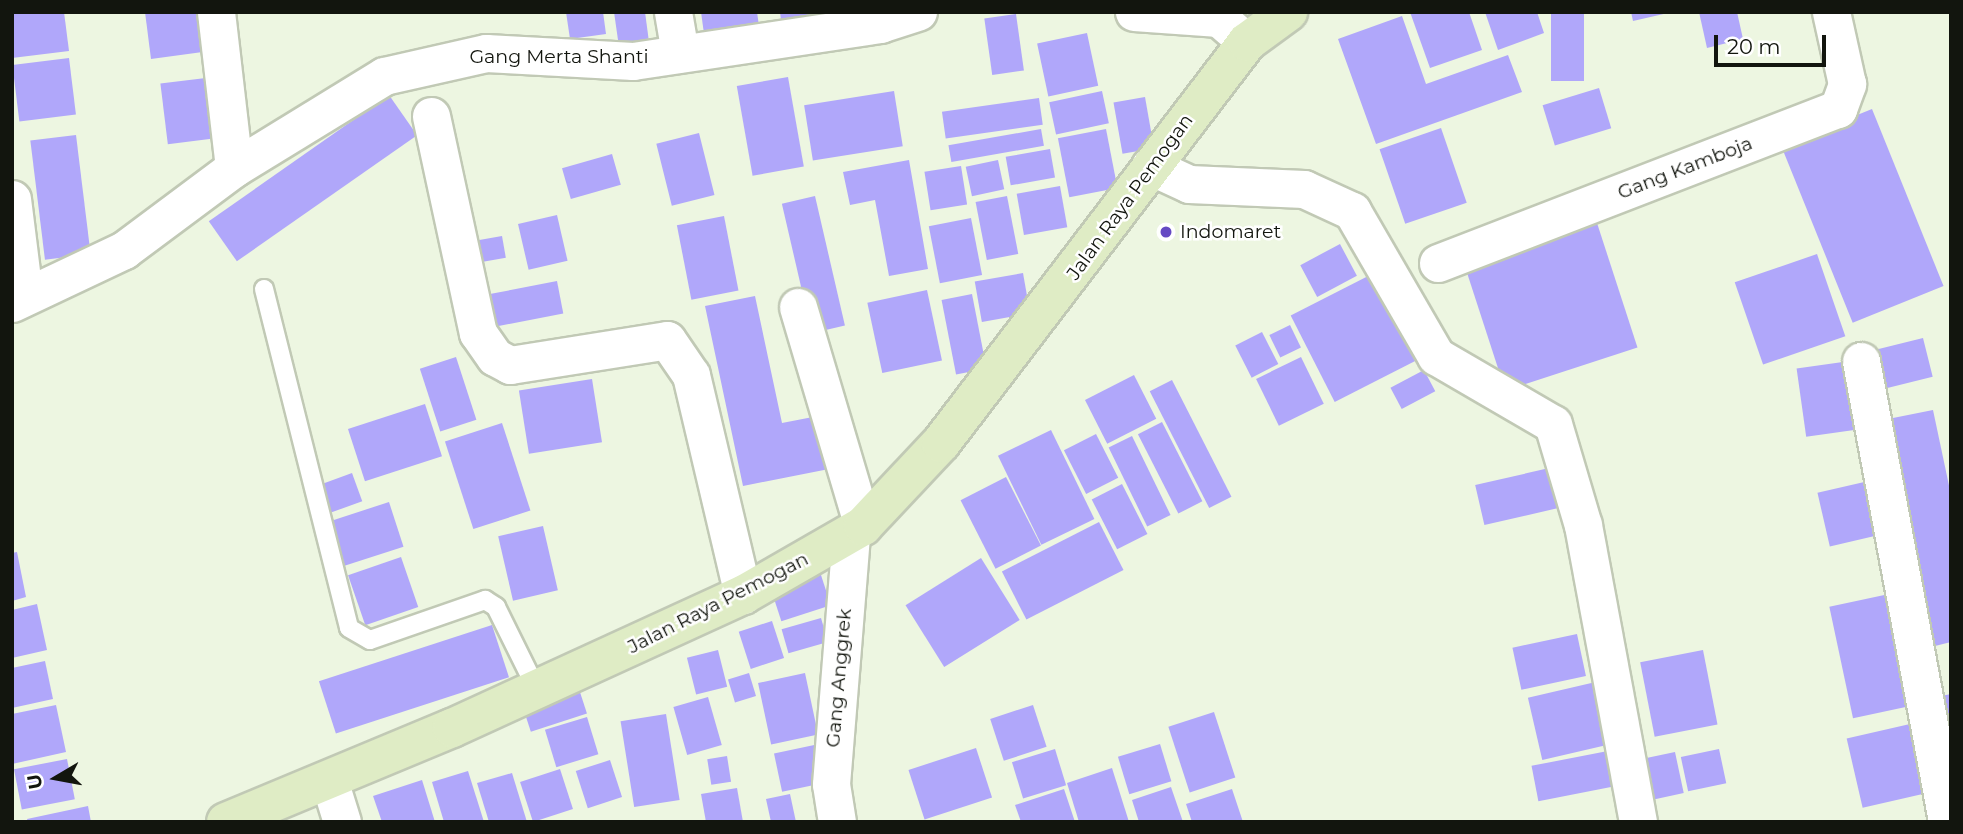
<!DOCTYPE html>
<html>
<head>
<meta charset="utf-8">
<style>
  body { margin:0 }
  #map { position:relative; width:1963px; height:834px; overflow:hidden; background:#edf6e1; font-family:Montserrat,sans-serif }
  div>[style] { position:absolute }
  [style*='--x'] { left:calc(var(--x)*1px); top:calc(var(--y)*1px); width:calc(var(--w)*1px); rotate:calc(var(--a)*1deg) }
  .building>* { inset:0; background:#b0a7fa; transform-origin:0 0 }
  .roads { filter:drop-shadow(2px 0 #c1c9b5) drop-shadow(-2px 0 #c1c9b5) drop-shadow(0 2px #c1c9b5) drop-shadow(0 -2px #c1c9b5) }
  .lane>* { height:18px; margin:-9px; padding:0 9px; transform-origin:9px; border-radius:9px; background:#fff }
  .street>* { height:37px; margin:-18.5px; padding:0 18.5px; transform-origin:18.5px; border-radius:18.5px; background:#fff }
  .secondary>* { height:38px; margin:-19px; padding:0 19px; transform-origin:19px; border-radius:19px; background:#dfecc5 }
  .dots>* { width:19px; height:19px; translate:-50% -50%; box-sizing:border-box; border:4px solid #fff; border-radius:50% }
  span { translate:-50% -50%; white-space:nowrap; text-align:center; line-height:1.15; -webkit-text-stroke:5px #fff; paint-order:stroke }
  .street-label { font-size:19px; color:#12150e }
  .poi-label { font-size:19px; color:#12150e }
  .left { translate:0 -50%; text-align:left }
  .frame { position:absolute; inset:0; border:14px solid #12150e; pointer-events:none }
  .north { position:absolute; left:21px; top:743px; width:70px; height:70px; -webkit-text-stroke:5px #fff; paint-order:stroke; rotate:260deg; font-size:19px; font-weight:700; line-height:28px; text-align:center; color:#12150e }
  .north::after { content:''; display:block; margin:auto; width:24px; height:32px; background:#12150e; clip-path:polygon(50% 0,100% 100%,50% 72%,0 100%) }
  .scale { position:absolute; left:1714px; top:35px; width:112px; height:32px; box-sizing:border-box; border:4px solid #12150e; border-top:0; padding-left:9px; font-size:21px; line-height:24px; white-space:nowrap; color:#12150e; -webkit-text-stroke:5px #fff; paint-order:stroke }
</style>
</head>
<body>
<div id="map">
  <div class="building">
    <div style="clip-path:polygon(12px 12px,64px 12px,69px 51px,12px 58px)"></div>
    <div style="clip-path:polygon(145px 12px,205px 12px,210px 51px,151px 59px)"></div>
    <div style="clip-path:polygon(566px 12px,603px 12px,606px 34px,570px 39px)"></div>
    <div style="clip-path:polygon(614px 12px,645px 12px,649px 42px,619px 47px)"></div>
    <div style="clip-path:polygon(701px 12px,757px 12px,760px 33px,705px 41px)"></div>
    <div style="clip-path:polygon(780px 12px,826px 12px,827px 22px,782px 28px)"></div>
    <div style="clip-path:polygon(1410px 12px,1469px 12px,1482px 50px,1430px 68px)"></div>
    <div style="clip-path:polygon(1485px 12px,1537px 12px,1544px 33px,1498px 50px)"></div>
    <div style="left:1551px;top:12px;width:33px;height:69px"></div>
    <div style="clip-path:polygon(1631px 12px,1667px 12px,1668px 13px,1633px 21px)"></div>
    <div style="clip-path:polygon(1699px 12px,1737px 12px,1743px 39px,1707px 48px)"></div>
    <div style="left:1016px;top:14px;width:57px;height:32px;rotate:82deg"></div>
    <div style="clip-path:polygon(1402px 16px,1426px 84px,1508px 55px,1522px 92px,1376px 144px,1338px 39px)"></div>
    <div style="left:1087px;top:33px;width:54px;height:51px;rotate:78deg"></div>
    <div style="left:69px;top:58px;width:57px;height:57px;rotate:83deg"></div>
    <div style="left:214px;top:77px;width:61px;height:54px;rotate:83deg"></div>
    <div style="left:788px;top:77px;width:91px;height:52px;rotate:80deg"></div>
    <div style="left:1599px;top:88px;width:42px;height:59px;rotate:73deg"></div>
    <div style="left:894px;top:91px;width:56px;height:91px;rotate:81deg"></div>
    <div style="left:1102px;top:91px;width:33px;height:54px;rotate:78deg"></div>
    <div style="left:389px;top:95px;width:49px;height:220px;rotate:55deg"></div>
    <div style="left:1145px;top:97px;width:52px;height:32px;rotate:80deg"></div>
    <div style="left:1039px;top:98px;width:27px;height:98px;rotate:82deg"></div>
    <div style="left:1872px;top:109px;width:191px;height:98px;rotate:68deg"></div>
    <div style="left:1441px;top:128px;width:79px;height:65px;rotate:71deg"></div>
    <div style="left:1041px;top:129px;width:17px;height:94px;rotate:80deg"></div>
    <div style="left:1106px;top:129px;width:60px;height:49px;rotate:79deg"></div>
    <div style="left:699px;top:133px;width:64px;height:44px;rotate:76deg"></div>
    <div style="left:76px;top:135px;width:120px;height:46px;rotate:83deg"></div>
    <div style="left:1050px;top:149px;width:29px;height:45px;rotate:80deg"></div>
    <div style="left:612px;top:154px;width:32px;height:52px;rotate:74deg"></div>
    <div style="clip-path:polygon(909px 160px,928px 269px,889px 276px,875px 200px,850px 205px,843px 172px)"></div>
    <div style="left:998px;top:160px;width:30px;height:33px;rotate:78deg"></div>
    <div style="left:961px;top:166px;width:39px;height:37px;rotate:81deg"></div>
    <div style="left:1060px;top:186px;width:42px;height:44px;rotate:80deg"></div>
    <div style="left:815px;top:196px;width:133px;height:34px;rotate:77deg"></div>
    <div style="left:1007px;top:196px;width:59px;height:32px;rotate:79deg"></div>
    <div style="left:557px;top:215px;width:47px;height:40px;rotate:77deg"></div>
    <div style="left:724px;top:216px;width:76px;height:48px;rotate:79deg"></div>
    <div style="left:971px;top:218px;width:58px;height:43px;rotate:79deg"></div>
    <div style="left:1597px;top:223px;width:131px;height:139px;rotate:72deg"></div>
    <div style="left:502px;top:236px;width:22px;height:36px;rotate:80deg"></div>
    <div style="left:1340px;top:244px;width:36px;height:45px;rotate:62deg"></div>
    <div style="left:1817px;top:254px;width:87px;height:87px;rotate:71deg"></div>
    <div style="left:1378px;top:271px;width:97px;height:98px;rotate:63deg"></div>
    <div style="left:1023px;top:273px;width:41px;height:49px;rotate:80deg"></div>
    <div style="left:557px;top:281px;width:33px;height:71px;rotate:79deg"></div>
    <div style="left:927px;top:290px;width:72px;height:61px;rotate:78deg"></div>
    <div style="left:972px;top:294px;width:76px;height:31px;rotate:79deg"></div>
    <div style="clip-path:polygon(755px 296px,782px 423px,818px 416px,829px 469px,743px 486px,705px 306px)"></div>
    <div style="left:1290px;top:325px;width:25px;height:23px;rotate:64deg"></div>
    <div style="left:1262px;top:332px;width:36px;height:30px;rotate:63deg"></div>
    <div style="left:1923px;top:338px;width:40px;height:55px;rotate:76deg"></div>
    <div style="left:456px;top:357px;width:66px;height:38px;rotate:72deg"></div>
    <div style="left:1301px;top:357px;width:52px;height:50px;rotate:64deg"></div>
    <div style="left:1857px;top:360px;width:69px;height:61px;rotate:82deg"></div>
    <div style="left:1424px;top:370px;width:24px;height:38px;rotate:62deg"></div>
    <div style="left:1134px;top:375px;width:49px;height:55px;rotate:63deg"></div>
    <div style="left:592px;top:379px;width:64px;height:74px;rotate:81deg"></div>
    <div style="left:1172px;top:380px;width:131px;height:25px;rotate:63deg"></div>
    <div style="left:425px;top:404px;width:55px;height:81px;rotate:72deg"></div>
    <div style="clip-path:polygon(1933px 410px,1951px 495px,1951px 642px,1931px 647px,1883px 420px)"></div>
    <div style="left:1162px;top:422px;width:89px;height:27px;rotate:63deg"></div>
    <div style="left:502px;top:423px;width:92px;height:60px;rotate:72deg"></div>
    <div style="left:1051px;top:430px;width:99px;height:59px;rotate:64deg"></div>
    <div style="left:1096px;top:434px;width:49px;height:36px;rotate:63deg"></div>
    <div style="left:1132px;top:436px;width:88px;height:26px;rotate:64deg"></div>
    <div style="left:1558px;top:466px;width:41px;height:85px;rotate:77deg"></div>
    <div style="left:352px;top:473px;width:30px;height:37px;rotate:70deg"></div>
    <div style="left:1006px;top:477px;width:77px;height:51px;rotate:63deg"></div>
    <div style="left:1873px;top:480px;width:55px;height:57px;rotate:77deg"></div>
    <div style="left:1122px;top:484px;width:56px;height:34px;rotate:63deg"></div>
    <div style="left:389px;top:502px;width:47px;height:62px;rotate:72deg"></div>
    <div style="left:1099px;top:522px;width:54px;height:109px;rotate:63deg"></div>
    <div style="left:543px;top:526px;width:66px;height:46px;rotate:77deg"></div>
    <div style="clip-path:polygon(17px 552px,26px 597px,12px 601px,12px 553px)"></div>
    <div style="left:401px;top:557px;width:53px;height:56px;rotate:71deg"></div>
    <div style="left:981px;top:558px;width:73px;height:89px;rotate:58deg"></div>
    <div style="left:820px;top:572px;width:35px;height:52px;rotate:72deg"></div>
    <div style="left:1889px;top:594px;width:114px;height:61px;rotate:78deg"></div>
    <div style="clip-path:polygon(37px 604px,47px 650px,12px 658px,12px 610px)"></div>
    <div style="left:821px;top:618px;width:25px;height:41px;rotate:74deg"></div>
    <div style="left:772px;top:621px;width:39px;height:35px;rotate:72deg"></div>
    <div style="left:492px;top:625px;width:55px;height:182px;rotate:72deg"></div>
    <div style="left:1577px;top:634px;width:43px;height:66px;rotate:78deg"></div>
    <div style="left:718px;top:650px;width:38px;height:32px;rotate:76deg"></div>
    <div style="left:1703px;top:650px;width:76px;height:64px;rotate:79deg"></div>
    <div style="clip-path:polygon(45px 661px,53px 699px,12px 708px,12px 668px)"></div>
    <div style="left:749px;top:673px;width:24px;height:22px;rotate:73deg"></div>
    <div style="left:805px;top:673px;width:63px;height:48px;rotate:78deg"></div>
    <div style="left:1600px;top:681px;width:64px;height:74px;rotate:77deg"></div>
    <div style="left:578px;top:686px;width:29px;height:59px;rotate:72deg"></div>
    <div style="clip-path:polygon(1951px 694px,1951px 742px,1941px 696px)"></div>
    <div style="left:708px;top:697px;width:50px;height:36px;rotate:74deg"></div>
    <div style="clip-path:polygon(56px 705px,66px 752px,12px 764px,12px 714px)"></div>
    <div style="left:1033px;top:705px;width:44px;height:45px;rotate:72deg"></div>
    <div style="left:1214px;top:712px;width:69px;height:48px;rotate:72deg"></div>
    <div style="left:666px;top:714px;width:87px;height:46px;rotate:81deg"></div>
    <div style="left:587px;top:717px;width:39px;height:44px;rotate:73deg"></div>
    <div style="left:1910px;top:724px;width:71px;height:65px;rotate:77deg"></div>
    <div style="left:819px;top:744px;width:39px;height:46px;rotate:78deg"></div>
    <div style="left:1160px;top:744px;width:39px;height:44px;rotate:73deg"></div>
    <div style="left:976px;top:748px;width:52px;height:71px;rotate:72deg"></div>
    <div style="left:1055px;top:749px;width:38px;height:45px;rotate:73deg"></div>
    <div style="left:1719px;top:749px;width:35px;height:39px;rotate:78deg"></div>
    <div style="left:1613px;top:750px;width:36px;height:83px;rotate:79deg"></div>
    <div style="left:1675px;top:752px;width:42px;height:40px;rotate:78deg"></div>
    <div style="left:727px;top:756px;width:26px;height:20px;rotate:81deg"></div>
    <div style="left:67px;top:759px;width:41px;height:54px;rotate:79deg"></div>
    <div style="left:610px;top:760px;width:39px;height:36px;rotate:72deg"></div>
    <div style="clip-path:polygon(1112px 768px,1129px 822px,1079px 822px,1067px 783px)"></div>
    <div style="left:560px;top:769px;width:42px;height:42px;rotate:72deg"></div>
    <div style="clip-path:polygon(468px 771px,484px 822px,444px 822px,432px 782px)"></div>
    <div style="clip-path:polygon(512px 773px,527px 822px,489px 822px,477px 783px)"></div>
    <div style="clip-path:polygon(422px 780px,435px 822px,382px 822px,373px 796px)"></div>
    <div style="clip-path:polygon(1171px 787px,1183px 822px,1139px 822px,1132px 800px)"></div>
    <div style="clip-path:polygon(737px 788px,743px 822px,706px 822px,701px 794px)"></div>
    <div style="clip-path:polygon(1064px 789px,1075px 822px,1021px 822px,1015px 805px)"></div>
    <div style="clip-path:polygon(1232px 789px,1243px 822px,1192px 822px,1186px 804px)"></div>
    <div style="clip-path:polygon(790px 794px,796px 822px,771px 822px,766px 799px)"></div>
    <div style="clip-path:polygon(88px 806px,91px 822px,28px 822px,27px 819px)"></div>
  </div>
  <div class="roads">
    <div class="lane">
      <div style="--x:264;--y:289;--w:349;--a:75.9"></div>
      <div style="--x:349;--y:628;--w:24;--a:30"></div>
      <div style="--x:370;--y:640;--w:122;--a:-19.2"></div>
      <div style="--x:485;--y:600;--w:13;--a:32"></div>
      <div style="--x:496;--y:607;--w:93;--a:63.7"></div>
    </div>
    <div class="street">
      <div style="--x:216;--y:12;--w:157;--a:83.4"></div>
      <div style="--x:673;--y:12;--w:42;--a:80.3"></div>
      <div style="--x:1134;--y:12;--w:85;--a:4"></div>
      <div style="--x:1219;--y:18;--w:37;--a:41"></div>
      <div style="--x:431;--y:116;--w:222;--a:77.8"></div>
      <div style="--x:478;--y:333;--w:29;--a:55"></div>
      <div style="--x:495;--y:357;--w:17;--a:28"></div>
      <div style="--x:510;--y:365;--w:159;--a:-9"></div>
      <div style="--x:667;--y:340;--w:42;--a:55.6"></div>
      <div style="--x:691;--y:375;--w:226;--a:76.7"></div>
      <div style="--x:1150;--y:166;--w:43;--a:24.8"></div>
      <div style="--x:1189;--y:184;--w:115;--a:2.5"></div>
      <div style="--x:1304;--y:189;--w:53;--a:24.6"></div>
      <div style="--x:1352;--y:211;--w:168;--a:59.9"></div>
      <div style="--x:1436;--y:356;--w:135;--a:30.2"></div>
      <div style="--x:1553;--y:424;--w:105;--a:73.5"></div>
      <div style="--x:1583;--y:525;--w:302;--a:79.5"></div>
      <div style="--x:12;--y:199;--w:97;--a:82.9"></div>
      <div style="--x:1438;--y:263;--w:429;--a:-21.1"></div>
      <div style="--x:1838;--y:109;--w:27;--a:-70"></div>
      <div style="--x:1847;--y:84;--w:74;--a:-102.5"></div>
      <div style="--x:12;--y:303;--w:124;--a:-25.3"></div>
      <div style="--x:124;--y:250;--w:137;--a:-36.7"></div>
      <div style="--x:234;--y:168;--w:176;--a:-31.5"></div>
      <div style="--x:384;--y:76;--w:105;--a:-12.7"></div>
      <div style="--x:486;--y:53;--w:147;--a:3.1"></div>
      <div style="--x:633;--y:61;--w:250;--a:-8.5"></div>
      <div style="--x:880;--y:24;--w:40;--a:-18"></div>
      <div style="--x:798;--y:307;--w:228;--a:73.5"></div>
      <div style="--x:1861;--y:361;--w:469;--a:79.4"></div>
      <div style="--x:329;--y:780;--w:44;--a:72.8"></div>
      <div style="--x:837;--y:822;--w:38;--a:-99"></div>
      <div style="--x:831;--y:784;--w:252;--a:-85.4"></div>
    </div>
    <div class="secondary">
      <div style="--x:226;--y:822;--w:245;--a:-22.6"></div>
      <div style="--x:452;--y:728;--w:320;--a:-24.6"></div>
      <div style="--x:743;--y:595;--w:138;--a:-29.9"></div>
      <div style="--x:863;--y:526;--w:114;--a:-46.8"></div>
      <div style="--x:941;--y:443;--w:504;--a:-52.65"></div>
      <div style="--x:1247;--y:42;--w:51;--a:-36.2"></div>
    </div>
  </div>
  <div class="dots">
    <div style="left:1166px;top:232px;background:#654ac3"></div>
  </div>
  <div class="street-label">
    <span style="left:559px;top:57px">Gang Merta Shanti</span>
    <span style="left:1685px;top:168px;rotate:-21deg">Gang Kamboja</span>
    <span style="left:1130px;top:197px;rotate:-54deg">Jalan Raya Pemogan</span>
    <span style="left:718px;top:603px;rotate:-27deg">Jalan Raya Pemogan</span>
    <span style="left:839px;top:678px;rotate:-85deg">Gang Anggrek</span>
  </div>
  <div class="poi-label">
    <span class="left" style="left:1180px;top:232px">Indomaret</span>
  </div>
  <div class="frame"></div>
  <div class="north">U</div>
  <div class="scale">20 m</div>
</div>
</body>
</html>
